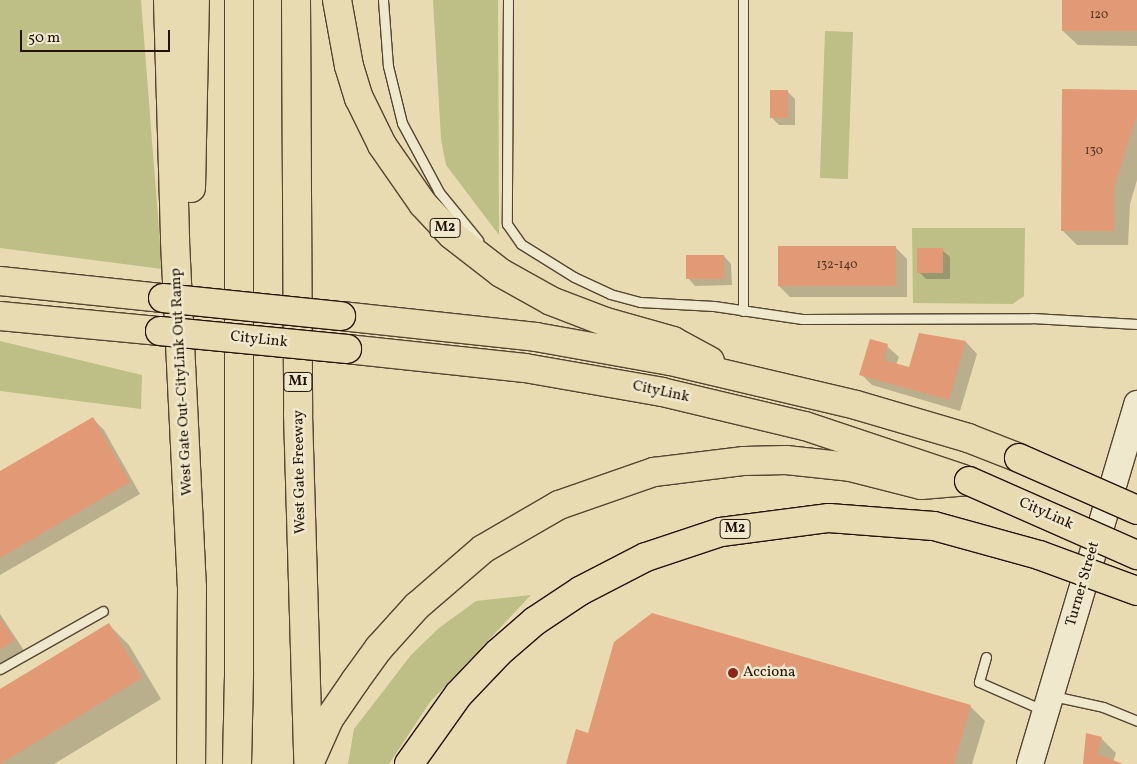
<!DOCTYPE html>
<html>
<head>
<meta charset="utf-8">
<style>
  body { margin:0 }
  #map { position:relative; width:1137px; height:764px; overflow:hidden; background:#e8dbb1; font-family:Vollkorn,serif }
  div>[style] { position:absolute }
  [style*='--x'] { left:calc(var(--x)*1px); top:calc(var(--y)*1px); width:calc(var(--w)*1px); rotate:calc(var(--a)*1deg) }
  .green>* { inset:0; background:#bebe87; transform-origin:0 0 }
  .shadow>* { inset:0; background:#0003 }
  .building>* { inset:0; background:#e29976; transform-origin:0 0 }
  .roads { filter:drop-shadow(1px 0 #544531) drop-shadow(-1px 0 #544531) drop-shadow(0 1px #544531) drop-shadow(0 -1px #544531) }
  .lane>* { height:9px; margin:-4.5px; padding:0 4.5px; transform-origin:4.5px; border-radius:4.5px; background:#f0e8cc }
  .secondary>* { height:26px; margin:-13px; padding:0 13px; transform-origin:13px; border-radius:13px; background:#f0e8cc }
  .highway>* { height:28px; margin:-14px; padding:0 14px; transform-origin:14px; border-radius:14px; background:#e8dbb1 }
  .bridges { filter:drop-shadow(1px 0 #221306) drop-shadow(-1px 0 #221306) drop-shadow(0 1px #221306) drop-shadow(0 -1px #221306) }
  .highway-bridge>* { height:28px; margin:-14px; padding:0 14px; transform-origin:14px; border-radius:14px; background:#e8dbb1 }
  .dots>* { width:14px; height:14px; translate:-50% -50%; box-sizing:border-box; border:2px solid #f0e8cc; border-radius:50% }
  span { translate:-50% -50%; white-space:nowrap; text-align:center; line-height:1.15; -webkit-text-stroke:5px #f0e8cc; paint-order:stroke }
  .number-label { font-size:12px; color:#523422 }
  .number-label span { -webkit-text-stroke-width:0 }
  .shield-label span { padding:1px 4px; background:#f0e8cc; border:1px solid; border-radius:4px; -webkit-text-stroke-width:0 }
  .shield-label { font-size:14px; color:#221306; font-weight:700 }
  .street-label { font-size:15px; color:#221306 }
  .poi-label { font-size:15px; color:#221306 }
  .left { translate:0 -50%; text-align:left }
  .scale { position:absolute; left:20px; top:30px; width:150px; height:22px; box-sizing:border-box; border:2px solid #221306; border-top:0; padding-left:6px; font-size:15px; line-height:18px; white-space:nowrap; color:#221306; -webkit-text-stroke:4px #f0e8cc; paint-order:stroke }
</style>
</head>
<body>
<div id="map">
  <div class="green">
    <div style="clip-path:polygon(0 0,141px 0,162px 269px,0 248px)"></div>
    <div style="clip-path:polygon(433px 0,498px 0,499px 235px,446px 165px,441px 139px)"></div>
    <div style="left:825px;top:31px;width:28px;height:147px;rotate:2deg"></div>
    <div style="clip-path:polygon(912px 228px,1025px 228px,1024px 296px,1013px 304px,913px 303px)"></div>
    <div style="clip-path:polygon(0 341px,142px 375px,141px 409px,0 391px)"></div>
    <div style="clip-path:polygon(531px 595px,430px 702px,389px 764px,348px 764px,354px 729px,411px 655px,439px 628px,476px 601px)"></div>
  </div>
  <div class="shadow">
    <div style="clip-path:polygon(1063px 0,1137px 0,1137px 46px,1078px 45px,1063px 31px)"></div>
    <div style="clip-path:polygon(1137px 91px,1137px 180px,1130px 204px,1128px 245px,1077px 245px,1062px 230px)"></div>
    <div style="clip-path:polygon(788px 92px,795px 99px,795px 125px,779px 125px,772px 118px)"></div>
    <div style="clip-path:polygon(896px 248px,907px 259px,907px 297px,790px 297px,779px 286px)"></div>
    <div style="clip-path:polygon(942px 250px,950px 257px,950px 279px,926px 279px,919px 272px)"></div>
    <div style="clip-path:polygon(724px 256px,731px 264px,732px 285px,695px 286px,688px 278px)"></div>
    <div style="clip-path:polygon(966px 342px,977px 354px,960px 411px,872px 385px,861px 374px,887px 346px,899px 357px,896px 365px,910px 369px)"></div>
    <div style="clip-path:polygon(93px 419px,104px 430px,140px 494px,0 575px,0 473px)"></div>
    <div style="clip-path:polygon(0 614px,25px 652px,0 668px)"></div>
    <div style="clip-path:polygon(108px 624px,129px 645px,161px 699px,54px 764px,0 764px,0 690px)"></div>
    <div style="clip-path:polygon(970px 706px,985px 721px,972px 764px,568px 764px,589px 734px)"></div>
    <div style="clip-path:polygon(1101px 738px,1116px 753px,1113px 762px,1121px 764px,1084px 764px)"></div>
  </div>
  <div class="building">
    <div style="left:1062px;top:0;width:75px;height:31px"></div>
    <div style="clip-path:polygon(1062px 89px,1137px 90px,1137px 115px,1114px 188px,1114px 231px,1061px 231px)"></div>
    <div style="left:788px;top:90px;width:28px;height:18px;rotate:90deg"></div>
    <div style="left:896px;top:246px;width:40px;height:118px;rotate:90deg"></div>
    <div style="left:943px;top:248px;width:25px;height:26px;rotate:90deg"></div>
    <div style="left:686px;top:255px;width:38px;height:24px"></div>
    <div style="clip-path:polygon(919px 333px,966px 341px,949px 400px,859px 375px,870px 339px,888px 344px,884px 360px,909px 367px)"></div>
    <div style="clip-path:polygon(93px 417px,130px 482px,0 558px,0 471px)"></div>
    <div style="clip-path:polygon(652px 613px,971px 705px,954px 764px,566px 764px,576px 729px,588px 733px,614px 642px)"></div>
    <div style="clip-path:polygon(0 618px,15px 640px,0 650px)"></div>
    <div style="clip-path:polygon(109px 623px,142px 678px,0 764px,0 689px)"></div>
    <div style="clip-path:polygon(1086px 733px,1102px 737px,1097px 754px,1123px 764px,1083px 764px)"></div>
  </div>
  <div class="roads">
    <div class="lane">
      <div style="--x:383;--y:0;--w:66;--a:85.7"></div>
      <div style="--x:388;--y:66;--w:59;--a:76.2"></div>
      <div style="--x:402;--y:123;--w:78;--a:61.8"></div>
      <div style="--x:439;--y:192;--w:62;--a:50.9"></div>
      <div style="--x:508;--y:0;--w:224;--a:90.3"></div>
      <div style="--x:507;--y:224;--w:24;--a:55"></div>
      <div style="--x:521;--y:244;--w:62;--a:31.9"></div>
      <div style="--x:574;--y:277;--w:40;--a:25"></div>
      <div style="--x:610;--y:294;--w:31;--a:15"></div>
      <div style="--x:640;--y:302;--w:74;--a:3.1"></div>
      <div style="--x:714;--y:306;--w:89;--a:8.4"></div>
      <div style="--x:802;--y:319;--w:230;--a:-0.2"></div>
      <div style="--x:1032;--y:318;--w:105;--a:3.3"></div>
      <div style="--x:743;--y:311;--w:311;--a:-90"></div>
      <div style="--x:986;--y:657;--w:26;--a:106"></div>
      <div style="--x:979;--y:682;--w:70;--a:23.6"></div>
      <div style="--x:0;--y:669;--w:118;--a:-29.4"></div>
      <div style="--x:1053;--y:696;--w:51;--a:12.4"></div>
      <div style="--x:1103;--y:707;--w:37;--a:22"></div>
    </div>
    <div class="secondary">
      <div style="--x:1030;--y:764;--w:376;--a:-73.4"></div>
    </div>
    <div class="highway">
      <div style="--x:168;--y:0;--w:241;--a:88.3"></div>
      <div style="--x:175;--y:241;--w:346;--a:87.2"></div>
      <div style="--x:192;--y:587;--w:177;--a:90.3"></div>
      <div style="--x:296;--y:0;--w:414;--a:89.7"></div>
      <div style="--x:298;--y:414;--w:347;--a:88.3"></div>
      <div style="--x:337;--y:0;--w:67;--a:79.7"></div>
      <div style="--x:349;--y:66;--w:34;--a:73"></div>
      <div style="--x:359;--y:98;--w:52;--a:63.9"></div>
      <div style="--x:382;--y:145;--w:72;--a:55.2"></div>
      <div style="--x:423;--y:204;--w:42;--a:46.9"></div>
      <div style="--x:452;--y:235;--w:62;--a:37.8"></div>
      <div style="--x:501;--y:273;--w:57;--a:29.2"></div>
      <div style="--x:551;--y:301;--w:59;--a:20.9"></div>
      <div style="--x:606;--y:322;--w:70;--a:15.8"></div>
      <div style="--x:673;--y:341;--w:42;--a:28.4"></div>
      <div style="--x:191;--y:188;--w:188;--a:-88.8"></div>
      <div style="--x:0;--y:281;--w:164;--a:6"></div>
      <div style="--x:0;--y:316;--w:161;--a:5.4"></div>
      <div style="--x:341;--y:316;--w:196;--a:6.1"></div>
      <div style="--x:536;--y:337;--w:136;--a:10.2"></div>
      <div style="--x:670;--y:361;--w:191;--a:13.3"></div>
      <div style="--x:856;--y:405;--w:117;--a:16.4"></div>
      <div style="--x:968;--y:438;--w:55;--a:21.4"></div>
      <div style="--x:347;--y:349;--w:179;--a:6.1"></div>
      <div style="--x:525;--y:368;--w:139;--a:9.9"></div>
      <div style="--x:662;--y:392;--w:147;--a:13.4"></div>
      <div style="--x:805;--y:426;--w:167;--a:18.5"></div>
      <div style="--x:237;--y:764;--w:91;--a:-88.7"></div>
      <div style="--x:239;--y:673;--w:673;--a:-90"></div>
      <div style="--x:309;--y:764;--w:49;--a:-66"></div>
      <div style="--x:329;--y:719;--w:46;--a:-55.6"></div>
      <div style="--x:355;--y:681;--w:41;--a:-54"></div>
      <div style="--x:379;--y:648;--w:57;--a:-47.9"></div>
      <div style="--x:417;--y:606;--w:87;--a:-40.8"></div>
      <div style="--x:483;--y:549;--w:88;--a:-30.1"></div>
      <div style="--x:559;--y:505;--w:101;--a:-19.2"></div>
      <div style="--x:654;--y:472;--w:91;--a:-7"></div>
      <div style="--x:744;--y:461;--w:42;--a:-1.4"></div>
      <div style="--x:786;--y:460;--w:64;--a:6.2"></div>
      <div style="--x:850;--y:467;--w:73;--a:14.2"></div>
      <div style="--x:921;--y:485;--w:48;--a:-4.8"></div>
    </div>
  </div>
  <div class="bridges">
    <div class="highway-bridge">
      <div style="--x:163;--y:298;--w:179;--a:5.8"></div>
      <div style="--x:160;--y:331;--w:188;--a:5.5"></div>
      <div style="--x:1019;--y:458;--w:129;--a:23.8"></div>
      <div style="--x:969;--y:481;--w:184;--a:23.8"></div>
      <div style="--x:409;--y:764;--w:86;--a:-54.5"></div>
      <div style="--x:459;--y:694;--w:57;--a:-46.4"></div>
      <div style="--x:498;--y:653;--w:49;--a:-40.9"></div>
      <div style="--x:535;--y:621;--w:54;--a:-33.7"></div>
      <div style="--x:580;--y:591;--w:74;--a:-27.3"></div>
      <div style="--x:646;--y:557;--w:79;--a:-18.4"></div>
      <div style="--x:721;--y:532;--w:109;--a:-7.4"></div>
      <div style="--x:829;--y:518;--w:105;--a:4.4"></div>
      <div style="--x:934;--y:526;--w:109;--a:15.4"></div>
      <div style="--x:1039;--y:555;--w:104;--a:20.2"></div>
    </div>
  </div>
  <div class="dots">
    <div style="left:733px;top:673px;background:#8f2418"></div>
  </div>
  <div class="number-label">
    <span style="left:1099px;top:16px">120</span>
    <span style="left:1094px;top:152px">130</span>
    <span style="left:837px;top:266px">132-140</span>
  </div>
  <div class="shield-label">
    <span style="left:445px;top:228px">M2</span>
    <span style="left:298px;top:382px">M1</span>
    <span style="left:735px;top:529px">M2</span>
  </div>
  <div class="street-label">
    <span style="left:259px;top:340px;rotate:6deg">CityLink</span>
    <span style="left:182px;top:382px;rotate:-93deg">West Gate Out-CityLink Out Ramp</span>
    <span style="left:661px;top:392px;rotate:12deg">CityLink</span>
    <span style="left:300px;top:472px;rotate:-91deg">West Gate Freeway</span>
    <span style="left:1046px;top:514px;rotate:24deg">CityLink</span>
    <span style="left:1083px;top:584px;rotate:-74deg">Turner Street</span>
  </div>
  <div class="poi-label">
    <span class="left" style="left:743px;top:673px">Acciona</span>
  </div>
  <div class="scale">50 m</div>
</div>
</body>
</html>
